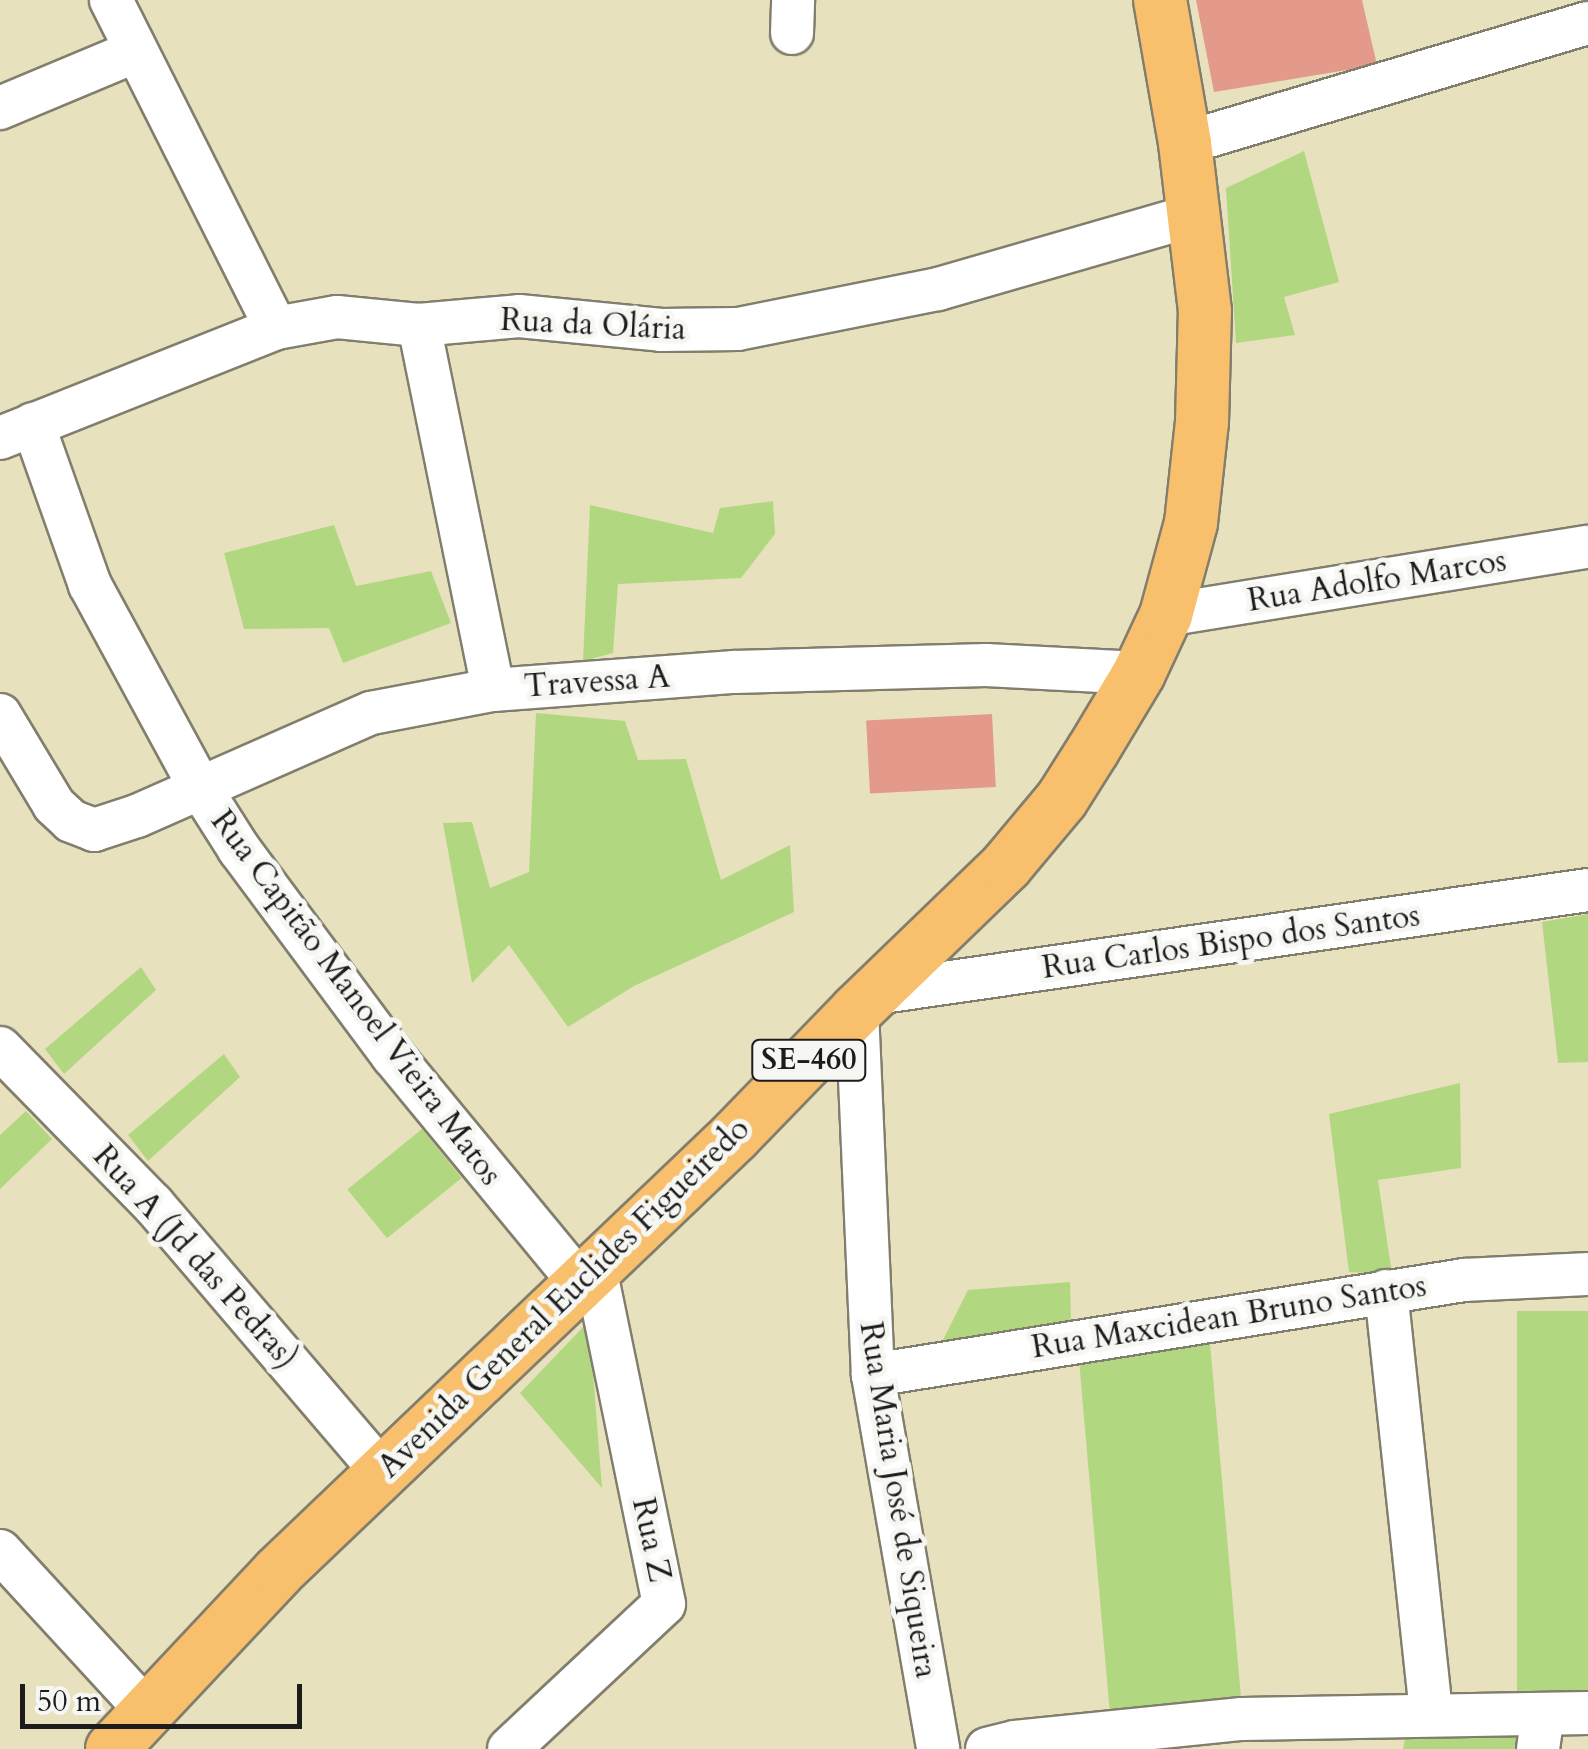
<!DOCTYPE html>
<html>
<head>
<meta charset="utf-8">
<style>
  body { margin:0 }
  #map { position:relative; width:1588px; height:1749px; overflow:hidden; background:#e8e1be; font-family:Cardo,serif }
  div>[style] { position:absolute }
  [style*='--x'] { left:calc(var(--x)*1px); top:calc(var(--y)*1px); width:calc(var(--w)*1px); rotate:calc(var(--a)*1deg) }
  .green>* { inset:0; background:#b2d781; transform-origin:0 0 }
  .building>* { inset:0; background:#e39a8a; transform-origin:0 0 }
  .roads { filter:drop-shadow(2px 0 #827e6d) drop-shadow(-2px 0 #827e6d) drop-shadow(0 2px #827e6d) drop-shadow(0 -2px #827e6d) }
  .minor>* { height:42px; margin:-21px; padding:0 21px; transform-origin:21px; border-radius:21px; background:#fff }
  .major>* { height:52px; margin:-26px; padding:0 26px; transform-origin:26px; border-radius:26px; background:#f8bf6c }
  span { translate:-50% -50%; white-space:nowrap; text-align:center; line-height:1.15; -webkit-text-stroke:10px #f6f6f2; paint-order:stroke }
  .shield-label span { padding:2px 8px; background:#f6f6f2; border:2px solid; border-radius:8px; -webkit-text-stroke-width:0 }
  .shield-label { font-size:30px; color:#1c1c1c; font-weight:700 }
  .street-label { font-size:32px; color:#1c1c1c }
  .scale { position:absolute; left:20px; top:1684px; width:282px; height:45px; box-sizing:border-box; border:5px solid #1c1c1c; border-top:0; padding-left:12px; font-size:30px; line-height:35px; white-space:nowrap; color:#1c1c1c; -webkit-text-stroke:8px #f6f6f2; paint-order:stroke }
</style>
</head>
<body>
<div id="map">
  <div class="green">
    <div style="clip-path:polygon(1304px 151px,1339px 282px,1284px 297px,1295px 335px,1236px 343px,1226px 188px)"></div>
    <div style="clip-path:polygon(773px 501px,775px 534px,741px 578px,618px 584px,613px 653px,583px 661px,590px 505px,713px 533px,720px 508px)"></div>
    <div style="clip-path:polygon(334px 525px,356px 586px,431px 571px,451px 623px,343px 663px,329px 628px,244px 629px,224px 553px)"></div>
    <div style="clip-path:polygon(536px 713px,625px 721px,638px 760px,686px 759px,721px 880px,790px 845px,794px 912px,634px 986px,568px 1027px,509px 945px,472px 983px,443px 823px,472px 822px,490px 888px,529px 872px)"></div>
    <div style="clip-path:polygon(1588px 914px,1588px 1062px,1558px 1063px,1542px 922px)"></div>
    <div style="clip-path:polygon(141px 967px,156px 990px,64px 1074px,45px 1049px)"></div>
    <div style="clip-path:polygon(224px 1054px,240px 1077px,148px 1161px,128px 1135px)"></div>
    <div style="clip-path:polygon(1460px 1083px,1461px 1168px,1378px 1180px,1392px 1274px,1349px 1272px,1329px 1114px)"></div>
    <div style="clip-path:polygon(26px 1111px,52px 1139px,0 1189px,0 1135px)"></div>
    <div style="left:422px;top:1129px;width:63px;height:96px;rotate:51deg"></div>
    <div style="clip-path:polygon(1070px 1282px,1071px 1322px,937px 1352px,968px 1290px)"></div>
    <div style="left:1588px;top:1311px;width:381px;height:71px;rotate:90deg"></div>
    <div style="clip-path:polygon(589px 1321px,602px 1488px,520px 1393px)"></div>
    <div style="left:1210px;top:1343px;width:359px;height:132px;rotate:85deg"></div>
    <div style="clip-path:polygon(1519px 1737px,1516px 1749px,1403px 1749px,1405px 1739px)"></div>
  </div>
  <div class="building">
    <div style="clip-path:polygon(1196px 0,1362px 0,1377px 65px,1214px 92px)"></div>
    <div style="left:992px;top:714px;width:73px;height:126px;rotate:87deg"></div>
  </div>
  <div class="roads">
    <div class="minor">
      <div style="--x:111;--y:0;--w:367;--a:63.3"></div>
      <div style="--x:792;--y:33;--w:33;--a:-88"></div>
      <div style="--x:0;--y:108;--w:145;--a:-22.7"></div>
      <div style="--x:1185;--y:143;--w:420;--a:-16.6"></div>
      <div style="--x:419;--y:325;--w:372;--a:78.5"></div>
      <div style="--x:33;--y:424;--w:171;--a:70.5"></div>
      <div style="--x:90;--y:585;--w:229;--a:61.5"></div>
      <div style="--x:199;--y:786;--w:75;--a:57.6"></div>
      <div style="--x:239;--y:849;--w:258;--a:53.4"></div>
      <div style="--x:393;--y:1056;--w:294;--a:50.5"></div>
      <div style="--x:0;--y:438;--w:297;--a:-21.7"></div>
      <div style="--x:276;--y:328;--w:62;--a:-10.2"></div>
      <div style="--x:337;--y:317;--w:82;--a:5.6"></div>
      <div style="--x:419;--y:325;--w:100;--a:-5.1"></div>
      <div style="--x:519;--y:316;--w:143;--a:5.6"></div>
      <div style="--x:661;--y:330;--w:77;--a:-0.7"></div>
      <div style="--x:738;--y:329;--w:204;--a:-11.3"></div>
      <div style="--x:938;--y:289;--w:267;--a:-16.1"></div>
      <div style="--x:1166;--y:615;--w:427;--a:-9.2"></div>
      <div style="--x:0;--y:715;--w:105;--a:59"></div>
      <div style="--x:54;--y:805;--w:23;--a:43"></div>
      <div style="--x:71;--y:821;--w:25;--a:21"></div>
      <div style="--x:94;--y:830;--w:45;--a:-18"></div>
      <div style="--x:137;--y:816;--w:256;--a:-23.8"></div>
      <div style="--x:371;--y:713;--w:124;--a:-10.7"></div>
      <div style="--x:493;--y:690;--w:242;--a:-4.3"></div>
      <div style="--x:734;--y:672;--w:252;--a:-1.6"></div>
      <div style="--x:986;--y:665;--w:153;--a:3"></div>
      <div style="--x:875;--y:993;--w:720;--a:-8.22"></div>
      <div style="--x:857;--y:1010;--w:365;--a:87.5"></div>
      <div style="--x:873;--y:1375;--w:380;--a:80.1"></div>
      <div style="--x:0;--y:1048;--w:219;--a:45.6"></div>
      <div style="--x:153;--y:1204;--w:353;--a:49.5"></div>
      <div style="--x:1386;--y:1291;--w:425;--a:83.9"></div>
      <div style="--x:873;--y:1375;--w:599;--a:-9.13"></div>
      <div style="--x:1464;--y:1280;--w:124;--a:-2.8"></div>
      <div style="--x:0;--y:1551;--w:219;--a:47.4"></div>
      <div style="--x:509;--y:1749;--w:212;--a:-43.1"></div>
      <div style="--x:664;--y:1604;--w:342;--a:-101.6"></div>
      <div style="--x:987;--y:1749;--w:29;--a:-14"></div>
      <div style="--x:1015;--y:1742;--w:228;--a:-5.8"></div>
      <div style="--x:1242;--y:1719;--w:346;--a:-1"></div>
      <div style="--x:1538;--y:1749;--w:35;--a:-82"></div>
    </div>
    <div class="major">
      <div style="--x:112;--y:1749;--w:243;--a:-46.8"></div>
      <div style="--x:278;--y:1572;--w:632;--a:-43.65"></div>
      <div style="--x:735;--y:1136;--w:175;--a:-45.9"></div>
      <div style="--x:857;--y:1010;--w:207;--a:-44"></div>
      <div style="--x:1006;--y:866;--w:87;--a:-50.1"></div>
      <div style="--x:1062;--y:799;--w:58;--a:-57.7"></div>
      <div style="--x:1093;--y:750;--w:90;--a:-59.1"></div>
      <div style="--x:1139;--y:673;--w:64;--a:-65"></div>
      <div style="--x:1166;--y:615;--w:95;--a:-74.8"></div>
      <div style="--x:1191;--y:523;--w:102;--a:-83.8"></div>
      <div style="--x:1202;--y:422;--w:111;--a:-88.5"></div>
      <div style="--x:1205;--y:311;--w:169;--a:-96.8"></div>
      <div style="--x:1185;--y:143;--w:145;--a:-99.9"></div>
    </div>
  </div>
  <div class="shield-label">
    <span style="left:809px;top:1060px">SE-460</span>
  </div>
  <div class="street-label">
    <span style="left:593px;top:325px;rotate:3deg">Rua da Olária</span>
    <span style="left:1377px;top:581px;rotate:-9deg">Rua Adolfo Marcos</span>
    <span style="left:597px;top:682px;rotate:-4deg">Travessa A</span>
    <span style="left:1231px;top:942px;rotate:-8deg">Rua Carlos Bispo dos Santos</span>
    <span style="left:356px;top:998px;rotate:53deg">Rua Capitão Manoel Vieira Matos</span>
    <span style="left:195px;top:1257px;rotate:48deg">Rua A (Jd das Pedras)</span>
    <span style="left:564px;top:1298px;rotate:-44deg">Avenida General Euclides Figueiredo</span>
    <span style="left:1229px;top:1317px;rotate:-9deg">Rua Maxcidean Bruno Santos</span>
    <span style="left:898px;top:1500px;rotate:81deg">Rua Maria José de Siqueira</span>
    <span style="left:651px;top:1540px;rotate:78deg">Rua Z</span>
  </div>
  <div class="scale">50 m</div>
</div>
</body>
</html>
